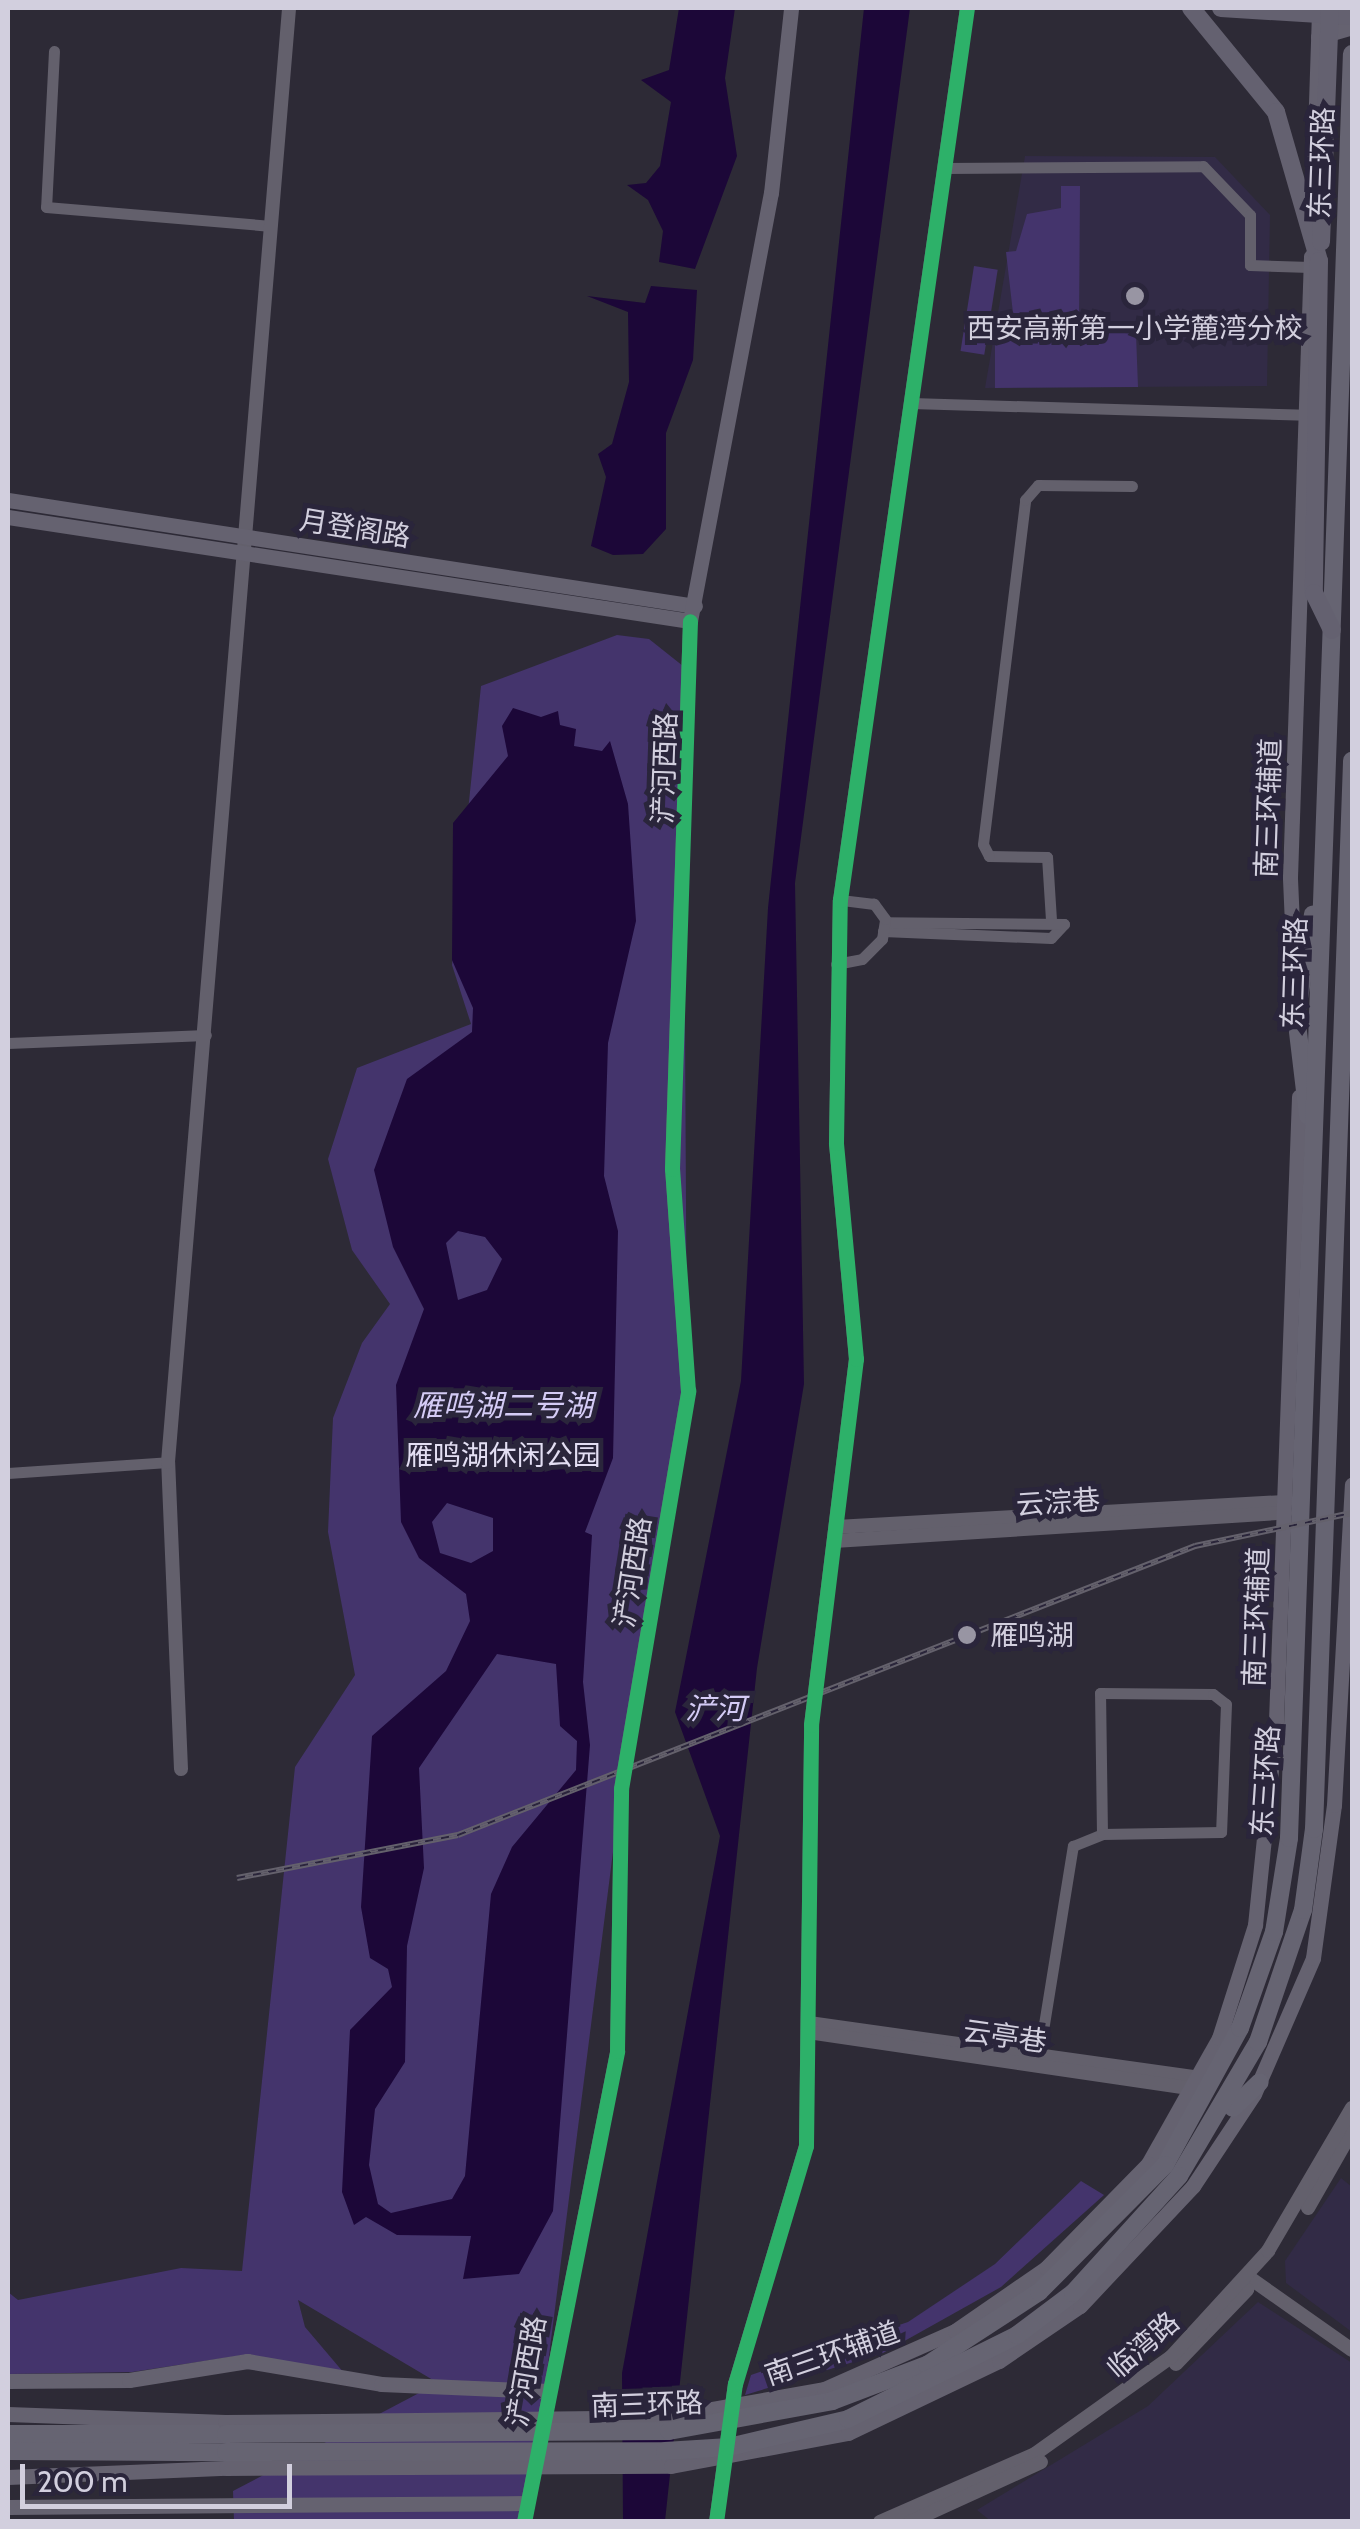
<!DOCTYPE html>
<html>
<head>
<meta charset="utf-8">
<style>
  body { margin:0 }
  #map { position:relative; width:1360px; height:2529px; overflow:hidden; background:#2d2a36; font-family:Cabin,"Noto Sans SC",sans-serif }
  div>[style] { position:absolute }
  [style*='--x'] { left:calc(var(--x)*1px); top:calc(var(--y)*1px); width:calc(var(--w)*1px); rotate:calc(var(--a)*1deg) }
  .built>* { inset:0; background:#322b46 }
  .green>* { inset:0; background:#44346c; transform-origin:0 0 }
  .water>* { inset:0; background:#1c0738 }
  .minor>* { height:11px; margin:-5.5px; padding:0 5.5px; transform-origin:5.5px; border-radius:5.5px; background:#63606c }
  .tertiary>* { height:14px; margin:-7px; padding:0 7px; transform-origin:7px; border-radius:7px; background:#63606c }
  .secondary>* { height:15px; margin:-7.5px; padding:0 7.5px; transform-origin:7.5px; border-radius:7.5px; background:#656270 }
  .trunk>* { height:18px; margin:-9px; padding:0 9px; transform-origin:9px; border-radius:9px; background:#666472 }
  .rail>* { height:6px; margin-top:-3px; transform-origin:0; background:repeating-linear-gradient(90deg,#2a253b 0 8px,#64616c 0 16px); box-sizing:border-box; border-block:2px solid #64616c }
  .secondary-bridge>* { height:15px; margin:-7.5px; padding:0 7.5px; transform-origin:7.5px; border-radius:7.5px; background:#656270 }
  .primary-bridge>* { height:18px; margin:-9px; padding:0 9px; transform-origin:9px; border-radius:9px; background:#646170 }
  .trunk-bridge>* { height:18px; margin:-9px; padding:0 9px; transform-origin:9px; border-radius:9px; background:#666472 }
  .cycleway>* { height:15px; margin:-7.5px; padding:0 7.5px; transform-origin:7.5px; border-radius:7.5px; background:#2db169 }
  .dots>* { width:28px; height:28px; translate:-50% -50%; box-sizing:border-box; border:5px solid #2a253b; border-radius:50% }
  span { translate:-50% -50%; white-space:nowrap; text-align:center; line-height:1.15; -webkit-text-stroke:10px #2a253b; paint-order:stroke }
  .street-label { font-size:28px; color:#d2cfde }
  .poi-label { font-size:28px; color:#d2cfde }
  .left { translate:0 -50%; text-align:left }
  .park-label { font-size:28px; color:#e3def3 }
  .water-label { font-size:30px; color:#d4cbf5; font-style:italic }
  .frame { position:absolute; inset:0; border:10px solid #d2cfde; pointer-events:none }
  .scale { position:absolute; left:20px; top:2464px; width:272px; height:45px; box-sizing:border-box; border:5px solid #d2cfde; border-top:0; padding-left:12px; font-size:30px; line-height:35px; white-space:nowrap; color:#d2cfde; -webkit-text-stroke:8px #2a253b; paint-order:stroke }
</style>
</head>
<body>
<div id="map">
  <div class="built">
    <div style="clip-path:polygon(1025px 156px,1215px 157px,1270px 215px,1267px 386px,985px 388px)"></div>
    <div style="clip-path:polygon(1341px 2178px,1352px 2187px,1352px 2332px,1286px 2283px,1285px 2261px)"></div>
    <div style="clip-path:polygon(1258px 2302px,1352px 2363px,1352px 2521px,992px 2522px,977px 2510px,1148px 2406px)"></div>
  </div>
  <div class="green">
    <div style="clip-path:polygon(1061px 186px,1080px 186px,1079px 329px,1136px 334px,1138px 387px,995px 388px,995px 340px,1016px 339px,1006px 252px,1016px 251px,1027px 214px,1061px 208px)"></div>
    <div style="left:974px;top:266px;width:24px;height:86px;rotate:9deg"></div>
    <div style="clip-path:polygon(617px 635px,649px 639px,683px 666px,687px 1381px,621px 1789px,528px 2521px,234px 2521px,233px 2491px,438px 2383px,298px 2300px,305px 2327px,344px 2373px,244px 2355px,132px 2372px,8px 2374px,8px 2292px,18px 2300px,181px 2268px,242px 2271px,295px 1767px,355px 1675px,328px 1532px,333px 1418px,362px 1343px,390px 1304px,352px 1250px,328px 1159px,357px 1068px,471px 1024px,452px 965px,481px 686px)"></div>
    <div style="clip-path:polygon(1081px 2181px,1104px 2195px,1001px 2287px,883px 2353px,745px 2395px,751px 2375px,908px 2322px,995px 2264px)"></div>
  </div>
  <div class="water">
    <div style="clip-path:polygon(679px 8px,735px 8px,725px 78px,737px 156px,695px 269px,659px 262px,663px 231px,648px 200px,627px 185px,646px 183px,660px 166px,671px 102px,641px 80px,669px 70px)"></div>
    <div style="clip-path:polygon(864px 8px,910px 8px,795px 883px,804px 1384px,757px 1668px,665px 2521px,623px 2522px,622px 2373px,720px 1836px,675px 1712px,741px 1381px,768px 908px)"></div>
    <div style="clip-path:polygon(651px 286px,697px 290px,693px 360px,666px 433px,666px 529px,643px 554px,613px 555px,591px 546px,606px 477px,598px 454px,612px 444px,629px 382px,628px 312px,587px 296px,645px 303px)"></div>
    <div style="clip-path:polygon(evenodd,513px 708px,541px 717px,558px 711px,560px 725px,576px 729px,574px 746px,602px 751px,610px 741px,628px 804px,636px 921px,608px 1043px,604px 1176px,618px 1231px,613px 1458px,585px 1532px,592px 1535px,583px 1682px,590px 1745px,553px 2211px,519px 2274px,463px 2279px,471px 2236px,397px 2235px,366px 2217px,354px 2225px,342px 2192px,350px 2030px,392px 1987px,388px 1969px,370px 1958px,361px 1907px,372px 1736px,446px 1671px,470px 1621px,466px 1594px,419px 1558px,401px 1522px,396px 1385px,424px 1309px,393px 1247px,374px 1170px,407px 1079px,472px 1032px,473px 1008px,452px 960px,453px 823px,508px 756px,502px 726px,513px 708px,458px 1231px,485px 1237px,502px 1259px,487px 1290px,458px 1300px,446px 1243px,458px 1231px,513px 708px,447px 1503px,493px 1518px,493px 1551px,471px 1563px,440px 1553px,432px 1522px,447px 1503px,513px 708px,497px 1654px,556px 1664px,560px 1726px,577px 1741px,576px 1770px,512px 1847px,491px 1894px,465px 2176px,452px 2199px,391px 2213px,378px 2204px,369px 2165px,375px 2109px,405px 2062px,407px 1946px,424px 1868px,419px 1768px,497px 1654px)"></div>
  </div>
  <div class="minor">
    <div style="--x:54;--y:51;--w:156;--a:92.9"></div>
    <div style="--x:46;--y:207;--w:226;--a:4.8"></div>
    <div style="--x:944;--y:168;--w:259;--a:-0.4"></div>
    <div style="--x:1203;--y:166;--w:68;--a:46.2"></div>
    <div style="--x:1250;--y:215;--w:50;--a:90"></div>
    <div style="--x:1250;--y:265;--w:60;--a:1.9"></div>
    <div style="--x:911;--y:403;--w:394;--a:1.7"></div>
    <div style="--x:1051;--y:920;--w:63;--a:-93.6"></div>
    <div style="--x:1047;--y:857;--w:58;--a:-179"></div>
    <div style="--x:989;--y:856;--w:13;--a:-117"></div>
    <div style="--x:983;--y:844;--w:347;--a:-83"></div>
    <div style="--x:1025;--y:500;--w:20;--a:-49"></div>
    <div style="--x:1038;--y:485;--w:94;--a:0.6"></div>
    <div style="--x:883;--y:931;--w:168;--a:2.4"></div>
    <div style="--x:1051;--y:938;--w:19;--a:-47"></div>
    <div style="--x:1064;--y:924;--w:179;--a:-179.4"></div>
    <div style="--x:836;--y:964;--w:26;--a:-11"></div>
    <div style="--x:862;--y:959;--w:28;--a:-45"></div>
    <div style="--x:882;--y:939;--w:20;--a:-81"></div>
    <div style="--x:885;--y:919;--w:19;--a:-126"></div>
    <div style="--x:874;--y:904;--w:34;--a:-173"></div>
    <div style="--x:8;--y:1043;--w:198;--a:-2.3"></div>
    <div style="--x:8;--y:1473;--w:160;--a:-3.9"></div>
    <div style="--x:1039;--y:2055;--w:212;--a:-80.8"></div>
    <div style="--x:1073;--y:1846;--w:31;--a:-22"></div>
    <div style="--x:1102;--y:1834;--w:141;--a:-90.8"></div>
    <div style="--x:1100;--y:1693;--w:113;--a:0.5"></div>
    <div style="--x:1213;--y:1694;--w:16;--a:38"></div>
    <div style="--x:1226;--y:1704;--w:128;--a:92.2"></div>
    <div style="--x:1221;--y:1832;--w:119;--a:179"></div>
  </div>
  <div class="tertiary">
    <div style="--x:836;--y:1527;--w:450;--a:-3.2"></div>
    <div style="--x:834;--y:1541;--w:452;--a:-3.6"></div>
    <div style="--x:181;--y:1769;--w:307;--a:-92.4"></div>
    <div style="--x:168;--y:1462;--w:1459;--a:-85.24"></div>
    <div style="--x:809;--y:2023;--w:395;--a:8"></div>
    <div style="--x:815;--y:2033;--w:383;--a:8.4"></div>
    <div style="--x:1308;--y:2208;--w:89;--a:-60.3"></div>
    <div style="--x:1247;--y:2276;--w:128;--a:35.2"></div>
    <div style="--x:1176;--y:2364;--w:103;--a:-46.2"></div>
    <div style="--x:524;--y:2522;--w:480;--a:-78.8"></div>
    <div style="--x:617;--y:2051;--w:262;--a:-89.1"></div>
    <div style="--x:621;--y:1789;--w:404;--a:-80.4"></div>
    <div style="--x:688;--y:1391;--w:223;--a:-94.1"></div>
    <div style="--x:672;--y:1169;--w:548;--a:-88.12"></div>
    <div style="--x:716;--y:2522;--w:139;--a:-82.2"></div>
    <div style="--x:735;--y:2384;--w:248;--a:-73.4"></div>
    <div style="--x:806;--y:2146;--w:421;--a:-89.3"></div>
    <div style="--x:811;--y:1725;--w:369;--a:-83"></div>
    <div style="--x:856;--y:1359;--w:217;--a:-95.3"></div>
    <div style="--x:836;--y:1143;--w:243;--a:-89.1"></div>
    <div style="--x:840;--y:900;--w:901;--a:-81.9"></div>
    <div style="--x:880;--y:2522;--w:169;--a:-23.7"></div>
    <div style="--x:1035;--y:2454;--w:167;--a:-35.5"></div>
    <div style="--x:1171;--y:2357;--w:144;--a:-47.5"></div>
    <div style="--x:1268;--y:2251;--w:166;--a:-59.6"></div>
    <div style="--x:910;--y:2522;--w:144;--a:-24.6"></div>
  </div>
  <div class="secondary">
    <div style="--x:1318;--y:37;--w:35;--a:-16"></div>
    <div style="--x:1312;--y:223;--w:215;--a:-88.1"></div>
    <div style="--x:8;--y:500;--w:695;--a:8.77"></div>
    <div style="--x:8;--y:517;--w:690;--a:8.67"></div>
    <div style="--x:690;--y:621;--w:436;--a:-79.3"></div>
    <div style="--x:771;--y:193;--w:186;--a:-83.8"></div>
    <div style="--x:1295;--y:993;--w:116;--a:-92.5"></div>
    <div style="--x:1290;--y:877;--w:621;--a:-88.06"></div>
    <div style="--x:1148;--y:2164;--w:145;--a:-60.6"></div>
    <div style="--x:1219;--y:2038;--w:119;--a:-72.3"></div>
    <div style="--x:1255;--y:1925;--w:205;--a:-84.1"></div>
    <div style="--x:1276;--y:1721;--w:625;--a:-87.89"></div>
    <div style="--x:1193;--y:2186;--w:110;--a:-56.5"></div>
    <div style="--x:1254;--y:2094;--w:148;--a:-66.5"></div>
    <div style="--x:1313;--y:1958;--w:154;--a:-82.2"></div>
    <div style="--x:1334;--y:1805;--w:321;--a:-86.8"></div>
    <div style="--x:8;--y:2381;--w:121;--a:-0.5"></div>
    <div style="--x:129;--y:2380;--w:120;--a:-9.1"></div>
    <div style="--x:247;--y:2361;--w:136;--a:9.7"></div>
    <div style="--x:381;--y:2384;--w:168;--a:2.4"></div>
    <div style="--x:8;--y:2414;--w:217;--a:2.1"></div>
    <div style="--x:8;--y:2477;--w:218;--a:-2.4"></div>
    <div style="--x:8;--y:2507;--w:518;--a:-0.44"></div>
  </div>
  <div class="trunk">
    <div style="--x:1308;--y:1116;--w:101;--a:-96.8"></div>
    <div style="--x:1296;--y:1016;--w:103;--a:-80.5"></div>
    <div style="--x:1233;--y:2108;--w:37;--a:-44"></div>
    <div style="--x:1165;--y:2165;--w:156;--a:-61.3"></div>
    <div style="--x:1240;--y:2028;--w:102;--a:-70.5"></div>
    <div style="--x:1274;--y:1932;--w:95;--a:-80.9"></div>
    <div style="--x:1289;--y:1838;--w:1785;--a:-87.98"></div>
    <div style="--x:1179;--y:2176;--w:156;--a:-59.5"></div>
    <div style="--x:1258;--y:2042;--w:139;--a:-71.2"></div>
    <div style="--x:1303;--y:1910;--w:82;--a:-82.3"></div>
    <div style="--x:1314;--y:1829;--w:1069;--a:-87.96"></div>
    <div style="--x:8;--y:2434;--w:218;--a:0"></div>
    <div style="--x:8;--y:2451;--w:218;--a:0.3"></div>
  </div>
  <div class="rail">
    <div style="--x:237;--y:1878;--w:225;--a:-11"></div>
    <div style="--x:458;--y:1835;--w:792;--a:-21.41"></div>
    <div style="--x:1195;--y:1546;--w:160;--a:-11.9"></div>
  </div>
  <div class="secondary-bridge">
    <div style="--x:225;--y:2422;--w:442;--a:-0.6"></div>
    <div style="--x:667;--y:2417;--w:159;--a:-10.1"></div>
    <div style="--x:824;--y:2389;--w:143;--a:-23.9"></div>
    <div style="--x:955;--y:2331;--w:111;--a:-34.7"></div>
    <div style="--x:1046;--y:2268;--w:146;--a:-45.6"></div>
    <div style="--x:226;--y:2468;--w:445;--a:-0.3"></div>
    <div style="--x:671;--y:2466;--w:180;--a:-10.6"></div>
    <div style="--x:848;--y:2433;--w:167;--a:-25.5"></div>
    <div style="--x:999;--y:2361;--w:98;--a:-34.2"></div>
    <div style="--x:1080;--y:2306;--w:165;--a:-46.7"></div>
  </div>
  <div class="primary-bridge">
    <div style="--x:1191;--y:8;--w:134;--a:50.7"></div>
    <div style="--x:1276;--y:112;--w:155;--a:73.9"></div>
    <div style="--x:1319;--y:261;--w:332;--a:90.9"></div>
    <div style="--x:1314;--y:593;--w:41;--a:64.1"></div>
    <div style="--x:1221;--y:8;--w:131;--a:3.5"></div>
    <div style="--x:1321;--y:242;--w:234;--a:-87.8"></div>
  </div>
  <div class="trunk-bridge">
    <div style="--x:226;--y:2434;--w:443;--a:-0.4"></div>
    <div style="--x:669;--y:2431;--w:166;--a:-10.4"></div>
    <div style="--x:832;--y:2401;--w:102;--a:-20.8"></div>
    <div style="--x:927;--y:2365;--w:134;--a:-33.1"></div>
    <div style="--x:1039;--y:2292;--w:179;--a:-45.2"></div>
    <div style="--x:226;--y:2452;--w:439;--a:-0.1"></div>
    <div style="--x:665;--y:2451;--w:64;--a:-3.6"></div>
    <div style="--x:729;--y:2447;--w:122;--a:-13.2"></div>
    <div style="--x:848;--y:2419;--w:189;--a:-26.4"></div>
    <div style="--x:1017;--y:2335;--w:70;--a:-36.9"></div>
    <div style="--x:1073;--y:2293;--w:158;--a:-47.8"></div>
  </div>
  <div class="cycleway">
    <div style="--x:524;--y:2522;--w:480;--a:-78.8"></div>
    <div style="--x:617;--y:2051;--w:262;--a:-89.1"></div>
    <div style="--x:621;--y:1789;--w:404;--a:-80.4"></div>
    <div style="--x:688;--y:1391;--w:223;--a:-94.1"></div>
    <div style="--x:672;--y:1169;--w:548;--a:-88.12"></div>
    <div style="--x:716;--y:2522;--w:139;--a:-82.2"></div>
    <div style="--x:735;--y:2384;--w:248;--a:-73.4"></div>
    <div style="--x:806;--y:2146;--w:421;--a:-89.3"></div>
    <div style="--x:811;--y:1725;--w:369;--a:-83"></div>
    <div style="--x:856;--y:1359;--w:217;--a:-95.3"></div>
    <div style="--x:836;--y:1143;--w:243;--a:-89.1"></div>
    <div style="--x:840;--y:900;--w:901;--a:-81.9"></div>
  </div>
  <div class="dots">
    <div style="left:1135px;top:296px;background:#9895a3"></div>
    <div style="left:967px;top:1635px;background:#9895a3"></div>
  </div>
  <div class="street-label">
    <span style="left:1321px;top:163px;rotate:-88deg">东三环路</span>
    <span style="left:355px;top:528px;rotate:9deg">月登阁路</span>
    <span style="left:664px;top:768px;rotate:-88deg">浐河西路</span>
    <span style="left:1268px;top:808px;rotate:-88deg">南三环辅道</span>
    <span style="left:1294px;top:973px;rotate:-88deg">东三环路</span>
    <span style="left:1058px;top:1502px;rotate:-4deg">云淙巷</span>
    <span style="left:632px;top:1572px;rotate:-81deg">浐河西路</span>
    <span style="left:1256px;top:1617px;rotate:-88deg">南三环辅道</span>
    <span style="left:1265px;top:1781px;rotate:-86deg">东三环路</span>
    <span style="left:1005px;top:2036px;rotate:8deg">云亭巷</span>
    <span style="left:1143px;top:2345px;rotate:-41deg">临湾路</span>
    <span style="left:832px;top:2353px;rotate:-19deg">南三环辅道</span>
    <span style="left:526px;top:2371px;rotate:-80deg">浐河西路</span>
    <span style="left:647px;top:2404px;rotate:-2deg">南三环路</span>
  </div>
  <div class="poi-label">
    <span style="left:1135px;top:328px">西安高新第一小学麓湾分校</span>
    <span class="left" style="left:990px;top:1635px">雁鸣湖</span>
  </div>
  <div class="park-label">
    <span style="left:503px;top:1455px">雁鸣湖休闲公园</span>
  </div>
  <div class="water-label">
    <span style="left:503px;top:1406px">雁鸣湖二号湖</span>
    <span style="left:715px;top:1709px">浐河</span>
  </div>
  <div class="frame"></div>
  <div class="scale">200 m</div>
</div>
</body>
</html>
